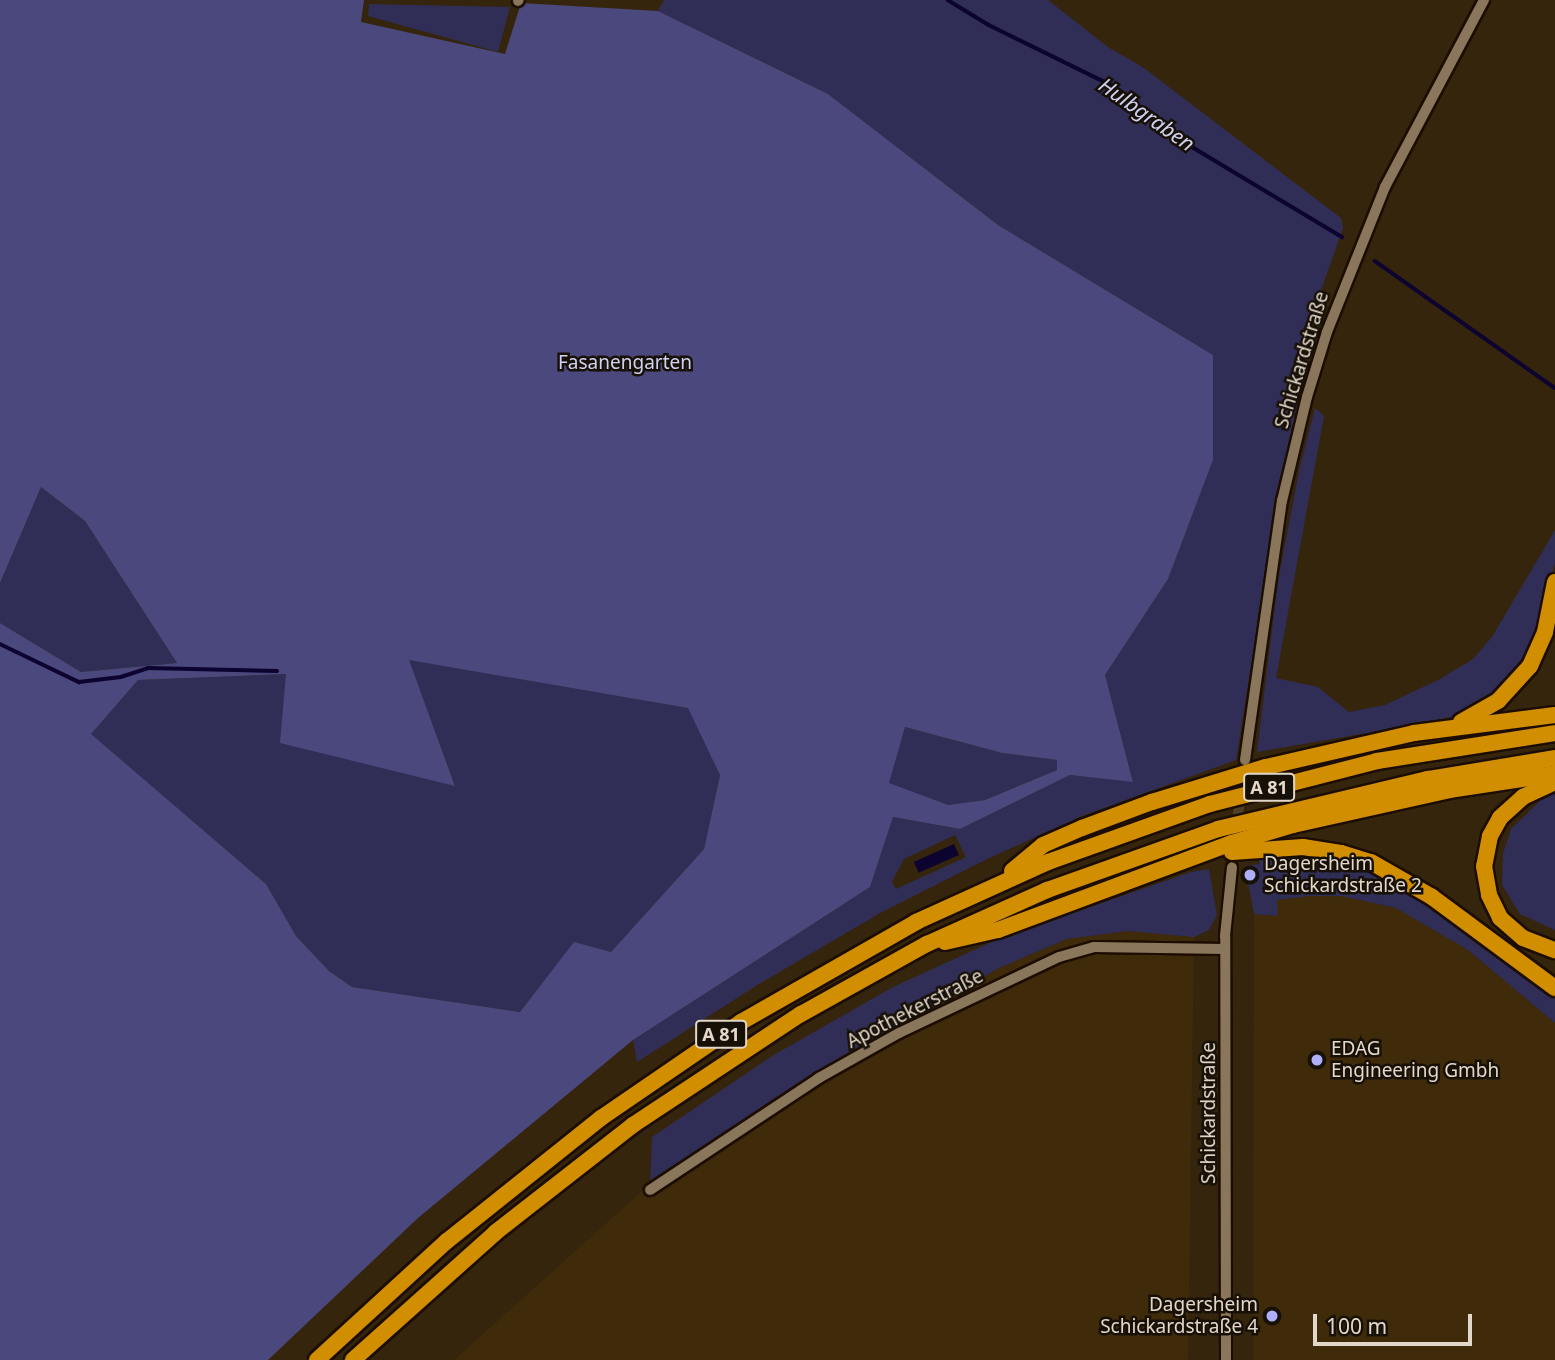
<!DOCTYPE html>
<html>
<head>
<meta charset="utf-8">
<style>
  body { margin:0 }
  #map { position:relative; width:1555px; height:1360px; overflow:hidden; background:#35250c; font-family:"Noto Sans",sans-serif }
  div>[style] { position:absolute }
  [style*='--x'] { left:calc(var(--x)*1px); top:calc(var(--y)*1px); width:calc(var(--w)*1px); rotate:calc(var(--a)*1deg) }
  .built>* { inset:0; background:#3f2b0a }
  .green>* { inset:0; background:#302e56 }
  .forest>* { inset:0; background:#4a487c }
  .water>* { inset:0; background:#0d0330; transform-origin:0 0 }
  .stream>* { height:3.5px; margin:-1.75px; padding:0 1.75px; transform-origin:1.75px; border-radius:1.75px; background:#0d0330 }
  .minor-tunnel>* { height:10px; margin-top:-5px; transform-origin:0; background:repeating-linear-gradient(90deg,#4f4028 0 10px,transparent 0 15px) }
  .roads { filter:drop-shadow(2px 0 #1c0d00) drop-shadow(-2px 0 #1c0d00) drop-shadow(0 2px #1c0d00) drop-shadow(0 -2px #1c0d00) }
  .minor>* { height:10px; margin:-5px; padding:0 5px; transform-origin:5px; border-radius:5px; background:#89765b }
  .highway>* { height:16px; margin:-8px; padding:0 8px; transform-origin:8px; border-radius:8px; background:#d18e00 }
  .dots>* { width:19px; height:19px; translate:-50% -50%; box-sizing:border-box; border:4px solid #171006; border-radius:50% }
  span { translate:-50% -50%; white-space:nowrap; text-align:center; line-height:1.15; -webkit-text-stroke:5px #171006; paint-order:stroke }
  .shield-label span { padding:2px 5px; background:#171006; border:2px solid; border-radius:5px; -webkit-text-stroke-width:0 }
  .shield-label { font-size:18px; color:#e2d7c9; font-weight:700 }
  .street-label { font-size:19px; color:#e2d7c9 }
  .park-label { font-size:19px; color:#d1d1f3 }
  .poi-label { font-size:19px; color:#e2d7c9 }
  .left { translate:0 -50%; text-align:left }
  .right { translate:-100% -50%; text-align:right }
  .water-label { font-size:21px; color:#cfcff1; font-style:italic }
  .scale { position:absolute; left:1313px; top:1314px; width:159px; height:32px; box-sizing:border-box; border:4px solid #e2d7c9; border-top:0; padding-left:9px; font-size:21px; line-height:24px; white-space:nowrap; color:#e2d7c9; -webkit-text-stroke:5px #171006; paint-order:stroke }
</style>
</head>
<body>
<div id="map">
  <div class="built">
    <div style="clip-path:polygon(1309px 896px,1341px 896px,1396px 908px,1468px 950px,1555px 1023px,1555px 1360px,1253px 1360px,1254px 914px,1277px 916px,1277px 900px)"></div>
    <div style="clip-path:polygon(1128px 931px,1194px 937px,1188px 1360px,454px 1360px,650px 1184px,755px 1114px,862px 1047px,997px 969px,1067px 939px)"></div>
  </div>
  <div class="green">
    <div style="clip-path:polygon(evenodd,664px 0,1048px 0,1108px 47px,1144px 68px,1341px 218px,1343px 228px,1288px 384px,1301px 396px,1272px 534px,1236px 760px,1082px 816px,983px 861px,882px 912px,759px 984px,637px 1062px,633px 1040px,870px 887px,893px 817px,960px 829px,1070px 775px,1133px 781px,1105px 675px,1168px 579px,1213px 460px,1213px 355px,998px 225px,828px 94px,658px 11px,664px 0,955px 835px,966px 857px,896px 889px,892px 882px,904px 859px,955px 835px)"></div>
    <div style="clip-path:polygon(369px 4px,510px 7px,498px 52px,368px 16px)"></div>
    <div style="clip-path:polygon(1315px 408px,1324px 416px,1276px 678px,1318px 687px,1349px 712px,1385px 705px,1440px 679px,1473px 659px,1492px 637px,1555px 530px,1555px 563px,1545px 596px,1543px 619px,1527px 662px,1499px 694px,1458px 715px,1430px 722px,1257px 752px,1278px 581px,1299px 471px)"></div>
    <div style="clip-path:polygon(41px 487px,85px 521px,177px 663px,81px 672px,0 623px,0 583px)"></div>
    <div style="clip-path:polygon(408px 659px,689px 708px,720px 774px,704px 849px,611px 952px,574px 943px,520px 1012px,352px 987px,329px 971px,296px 936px,266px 884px,90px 734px,138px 680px,286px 674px,455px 785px)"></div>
    <div style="clip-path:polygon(905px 727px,1002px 753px,1058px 760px,1057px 770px,985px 800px,947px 805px,888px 784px)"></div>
    <div style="clip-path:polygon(1555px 794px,1555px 930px,1520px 914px,1502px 885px,1503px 854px,1511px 829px,1544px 797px)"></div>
    <div style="clip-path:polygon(1317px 851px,1393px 876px,1555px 993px,1555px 1023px,1468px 950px,1396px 908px,1341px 896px,1309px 896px,1277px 900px,1278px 916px,1254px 914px,1245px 866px,1259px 864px,1260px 857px)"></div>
    <div style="clip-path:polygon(1209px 869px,1217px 915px,1209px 930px,1194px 937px,1128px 931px,1067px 939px,997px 969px,862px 1047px,650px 1184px,652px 1137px,772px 1056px,893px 987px,998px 939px,1191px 872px)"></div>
  </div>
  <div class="forest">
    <div style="clip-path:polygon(evenodd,0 0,364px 0,361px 22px,505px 54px,521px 3px,658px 11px,828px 94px,998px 225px,1213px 355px,1213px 460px,1168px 579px,1105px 675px,1133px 782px,1070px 775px,960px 829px,893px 817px,870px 887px,633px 1040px,418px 1218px,268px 1360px,0 1360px,0 623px,81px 672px,177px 663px,85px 521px,41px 487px,0 583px,0 0,409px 660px,688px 708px,720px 775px,704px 849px,611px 952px,574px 942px,520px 1012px,352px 987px,329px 971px,296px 936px,266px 884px,91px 734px,138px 680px,286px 674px,280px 743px,455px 786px,409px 660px,0 0,905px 727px,1002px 753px,1057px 760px,1057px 770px,985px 800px,948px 805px,889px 783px,905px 727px)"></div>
  </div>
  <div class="water">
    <div style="left:954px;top:844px;width:12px;height:44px;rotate:66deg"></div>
  </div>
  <div class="stream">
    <div style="--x:948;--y:0;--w:48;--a:31.4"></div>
    <div style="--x:989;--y:25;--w:138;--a:26.2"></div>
    <div style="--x:1113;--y:86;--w:102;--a:37.4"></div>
    <div style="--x:1194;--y:148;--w:173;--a:31"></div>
    <div style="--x:1375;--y:261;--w:220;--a:35.2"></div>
    <div style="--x:0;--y:644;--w:88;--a:25.7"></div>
    <div style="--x:79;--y:682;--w:42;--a:-6.8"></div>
    <div style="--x:121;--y:677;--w:28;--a:-18"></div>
    <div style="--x:148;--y:668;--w:129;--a:1.3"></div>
  </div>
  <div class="minor-tunnel">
    <div style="--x:1236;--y:829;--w:61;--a:-82.4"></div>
  </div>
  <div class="roads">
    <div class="minor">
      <div style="--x:518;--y:1;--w:1;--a:-45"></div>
      <div style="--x:1245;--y:760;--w:262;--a:-81.9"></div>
      <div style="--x:1282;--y:501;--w:107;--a:-76.5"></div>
      <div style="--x:1307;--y:397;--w:68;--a:-72.9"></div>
      <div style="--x:1327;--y:332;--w:156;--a:-68.2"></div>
      <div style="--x:1385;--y:187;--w:212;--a:-62.1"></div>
      <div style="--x:650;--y:1190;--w:203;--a:-33.5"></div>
      <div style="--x:819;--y:1078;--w:92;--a:-29.4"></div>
      <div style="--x:899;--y:1033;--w:177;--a:-25.4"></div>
      <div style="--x:1059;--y:957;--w:36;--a:-16"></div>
      <div style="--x:1094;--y:947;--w:131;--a:0.9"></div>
      <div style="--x:1226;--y:1360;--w:424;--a:-90.1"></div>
      <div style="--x:1225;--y:936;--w:69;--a:-84.2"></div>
    </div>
    <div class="highway">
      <div style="--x:1461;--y:722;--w:43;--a:-29.6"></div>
      <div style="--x:1498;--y:701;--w:47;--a:-47.6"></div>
      <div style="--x:1530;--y:666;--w:37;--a:-66"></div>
      <div style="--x:1545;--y:632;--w:51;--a:-78.7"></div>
      <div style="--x:1555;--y:782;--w:35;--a:155"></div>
      <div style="--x:1523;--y:797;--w:31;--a:138"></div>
      <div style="--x:1500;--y:818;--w:21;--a:119"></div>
      <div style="--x:1490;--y:836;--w:31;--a:101"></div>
      <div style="--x:1484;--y:866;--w:29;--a:80"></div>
      <div style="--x:1489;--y:895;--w:25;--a:64"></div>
      <div style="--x:1500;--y:918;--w:30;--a:41"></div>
      <div style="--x:1523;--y:938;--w:34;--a:21"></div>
      <div style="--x:1232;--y:852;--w:71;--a:-4"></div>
      <div style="--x:1303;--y:847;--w:38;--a:9"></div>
      <div style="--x:1341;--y:853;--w:31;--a:17"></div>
      <div style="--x:1371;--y:862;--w:70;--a:29.8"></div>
      <div style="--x:1432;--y:897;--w:153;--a:36.5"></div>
      <div style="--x:1012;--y:871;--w:40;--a:-40"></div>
      <div style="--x:1043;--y:845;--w:43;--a:-23.6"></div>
      <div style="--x:1082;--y:828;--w:75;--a:-20.4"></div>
      <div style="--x:1152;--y:802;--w:119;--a:-17.1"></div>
      <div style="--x:1266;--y:767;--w:152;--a:-12.9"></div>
      <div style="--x:1414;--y:733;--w:142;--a:-7.3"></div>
      <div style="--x:945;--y:942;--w:54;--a:-12.8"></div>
      <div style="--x:998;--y:930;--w:250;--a:-20.4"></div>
      <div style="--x:1232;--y:843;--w:64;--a:-16.4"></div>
      <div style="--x:1293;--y:825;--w:160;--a:-12.6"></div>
      <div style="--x:1449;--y:790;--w:107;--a:-8.6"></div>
      <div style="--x:317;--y:1360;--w:176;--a:-42.5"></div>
      <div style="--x:447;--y:1241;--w:197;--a:-38.6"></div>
      <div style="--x:601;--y:1118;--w:170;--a:-34.4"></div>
      <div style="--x:741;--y:1022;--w:202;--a:-29.7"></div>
      <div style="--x:916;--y:922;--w:145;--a:-24.4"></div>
      <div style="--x:1048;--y:862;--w:172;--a:-19.7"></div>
      <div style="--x:1210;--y:804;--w:172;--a:-14.4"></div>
      <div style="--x:1377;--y:761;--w:180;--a:-8.9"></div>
      <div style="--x:353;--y:1360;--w:192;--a:-41.8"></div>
      <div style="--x:496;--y:1232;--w:174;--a:-38"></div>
      <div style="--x:633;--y:1125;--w:201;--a:-33.5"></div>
      <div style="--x:801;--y:1014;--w:144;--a:-29.1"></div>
      <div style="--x:927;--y:944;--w:132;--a:-24.2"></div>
      <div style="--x:1047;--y:890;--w:182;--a:-19.6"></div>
      <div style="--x:1218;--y:829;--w:216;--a:-13.4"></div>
      <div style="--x:1428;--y:779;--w:129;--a:-9.4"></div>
    </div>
  </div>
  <div class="dots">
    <div style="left:1250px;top:875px;background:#afaefa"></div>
    <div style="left:1317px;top:1060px;background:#afaefa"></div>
    <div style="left:1272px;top:1316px;background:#afaefa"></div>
  </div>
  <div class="shield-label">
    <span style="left:1269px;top:787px">A 81</span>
    <span style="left:721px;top:1034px">A 81</span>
  </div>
  <div class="street-label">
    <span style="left:1302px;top:360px;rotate:-73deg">Schickardstraße</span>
    <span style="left:915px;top:1009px;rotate:-27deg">Apothekerstraße</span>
    <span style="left:1209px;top:1113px;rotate:-90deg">Schickardstraße</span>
  </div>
  <div class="park-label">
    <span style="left:625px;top:363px">Fasanengarten</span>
  </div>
  <div class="poi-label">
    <span class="left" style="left:1264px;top:875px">Dagersheim<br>Schickardstraße 2</span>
    <span class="left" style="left:1331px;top:1060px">EDAG<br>Engineering Gmbh</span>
    <span class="right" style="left:1258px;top:1316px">Dagersheim<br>Schickardstraße 4</span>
  </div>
  <div class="water-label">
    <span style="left:1147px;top:114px;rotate:35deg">Hulbgraben</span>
  </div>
  <div class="scale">100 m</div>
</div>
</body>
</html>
